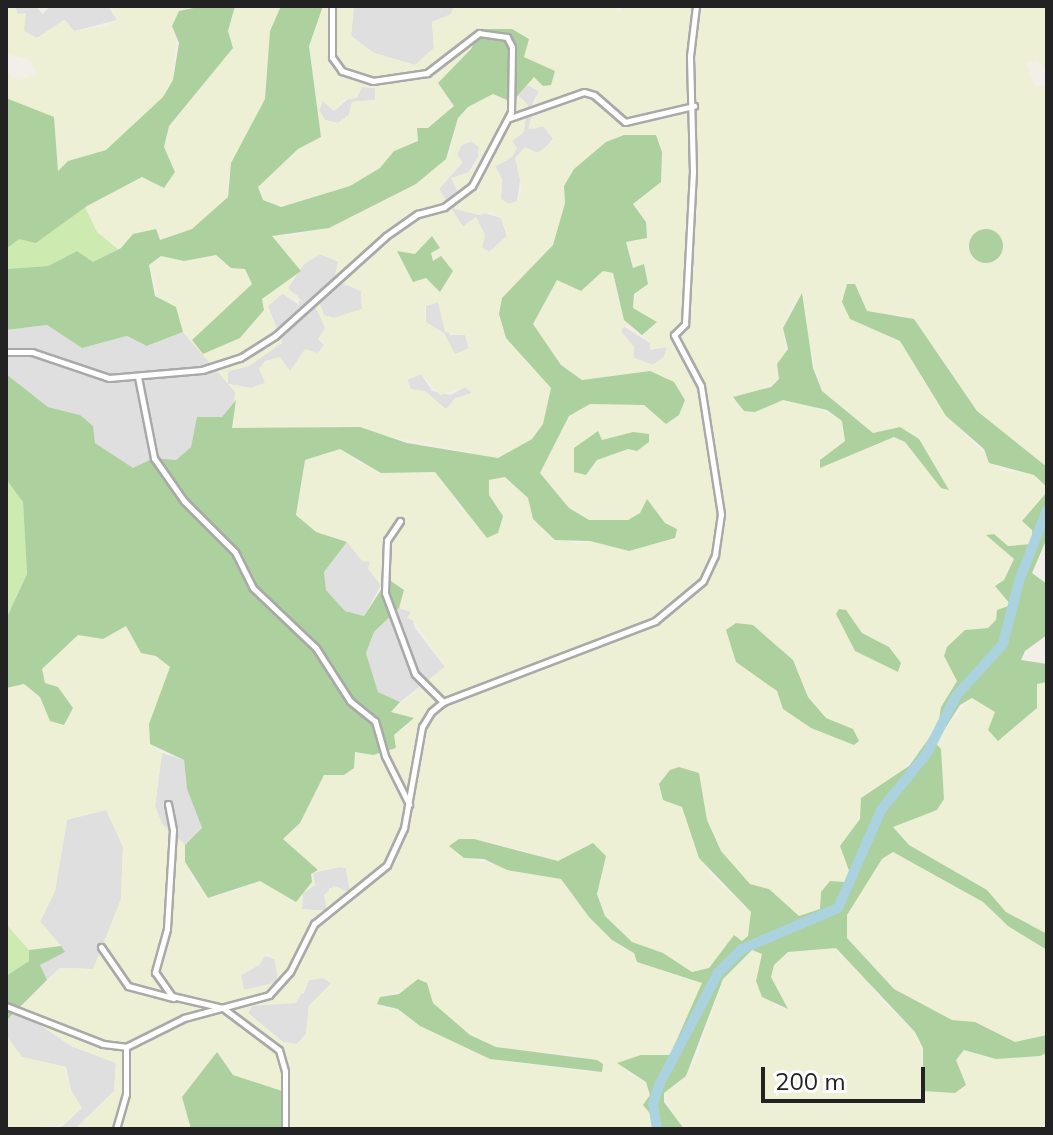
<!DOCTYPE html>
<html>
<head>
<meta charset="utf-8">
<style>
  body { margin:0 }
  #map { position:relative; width:1053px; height:1135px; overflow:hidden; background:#f2efe9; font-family:Mulish,sans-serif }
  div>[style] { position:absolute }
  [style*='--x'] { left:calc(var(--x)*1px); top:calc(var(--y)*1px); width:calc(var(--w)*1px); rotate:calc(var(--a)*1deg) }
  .residential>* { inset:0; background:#e0dfdf }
  .farmland>* { inset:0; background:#eef0d5 }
  .grass>* { inset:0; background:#cdebb0 }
  .forest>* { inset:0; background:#add19e }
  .round { border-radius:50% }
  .river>* { height:10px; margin:-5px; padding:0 5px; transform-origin:5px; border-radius:5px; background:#aad3df }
  .roads { filter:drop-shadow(2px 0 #a9a9a9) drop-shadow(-2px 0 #a9a9a9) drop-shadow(0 2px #a9a9a9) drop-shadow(0 -2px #a9a9a9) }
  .minor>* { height:5px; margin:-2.5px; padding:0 2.5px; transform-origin:2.5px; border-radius:2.5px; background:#fff }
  span { translate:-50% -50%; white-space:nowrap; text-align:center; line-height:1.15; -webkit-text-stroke:7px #fff; paint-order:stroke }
  .frame { position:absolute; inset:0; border:8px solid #222; pointer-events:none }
  .scale { position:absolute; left:761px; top:1067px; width:164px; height:36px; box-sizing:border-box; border:4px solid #222; border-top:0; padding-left:10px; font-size:24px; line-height:28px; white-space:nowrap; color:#222; -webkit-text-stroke:6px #fff; paint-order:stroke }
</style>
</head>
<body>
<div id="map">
  <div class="residential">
    <div style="clip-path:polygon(15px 6px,35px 6px,43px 14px,50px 6px,108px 6px,117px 20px,74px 31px,64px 20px,37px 38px,24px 31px)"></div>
    <div style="clip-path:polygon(354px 6px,403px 8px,454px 6px,452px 14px,432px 22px,434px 48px,415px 65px,374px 53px,351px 36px)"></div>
    <div style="clip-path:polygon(525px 84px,539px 91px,532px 104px,533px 129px,543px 126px,555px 136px,543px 151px,532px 153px,521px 174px,517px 201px,509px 204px,501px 199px,502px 179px,495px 166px,508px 160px,512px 141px,524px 131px,517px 94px)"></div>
    <div style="clip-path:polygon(362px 87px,375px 88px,375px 100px,352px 102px,349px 115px,338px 123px,325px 120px,319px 110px,323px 101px,334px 111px)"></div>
    <div style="clip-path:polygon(472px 141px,479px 147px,478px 157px,457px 191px,457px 205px,501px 218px,507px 236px,489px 252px,482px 247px,483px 230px,470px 221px,463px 227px,439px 189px,462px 163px,457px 154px,462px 145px)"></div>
    <div style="clip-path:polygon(320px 254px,339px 262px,352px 286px,361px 291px,362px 309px,334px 318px,324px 316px,319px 302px,325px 328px,324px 345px,318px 353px,290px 371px,266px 365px,265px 383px,251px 388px,228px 384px,228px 371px,249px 366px,282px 342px,268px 306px,282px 293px,299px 305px,298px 296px,287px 289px,304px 264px)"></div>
    <div style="clip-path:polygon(669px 255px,671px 263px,662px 266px,676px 284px,662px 290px,683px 314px,682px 322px,670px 328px,662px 326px,664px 320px,648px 303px,659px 290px,657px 266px,651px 268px,649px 259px)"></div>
    <div style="clip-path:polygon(438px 302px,450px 335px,465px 335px,469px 349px,455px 354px,426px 322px,426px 304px)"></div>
    <div style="clip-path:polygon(47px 325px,82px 348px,127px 336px,148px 346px,183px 332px,235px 391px,236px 400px,222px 417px,207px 419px,191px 447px,176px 460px,154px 458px,133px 469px,95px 443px,80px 415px,48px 407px,7px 375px,6px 330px)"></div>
    <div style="clip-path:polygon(622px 325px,657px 348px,668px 347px,664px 357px,653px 365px,634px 358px,621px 335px)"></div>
    <div style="clip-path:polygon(421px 374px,432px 391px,451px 395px,465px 387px,472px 393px,446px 409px,411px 389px,407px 380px)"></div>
    <div style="clip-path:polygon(347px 542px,380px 565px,372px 574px,381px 585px,364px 616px,345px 611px,326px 590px,324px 572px)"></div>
    <div style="clip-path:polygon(399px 608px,411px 612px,415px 628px,445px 667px,400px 702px,378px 692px,366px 653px,374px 632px)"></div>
    <div style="clip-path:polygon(162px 753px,184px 760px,187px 789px,202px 828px,185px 845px,162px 824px,155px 806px)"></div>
    <div style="clip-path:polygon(107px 810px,123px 847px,121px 899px,108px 941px,93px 969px,60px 968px,47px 980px,40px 965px,61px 946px,40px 922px,55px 891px,67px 819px)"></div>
    <div style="clip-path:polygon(339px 867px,346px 868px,350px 892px,329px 888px,327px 911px,302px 909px,303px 893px,315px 885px,313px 873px)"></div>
    <div style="clip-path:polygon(263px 955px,276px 960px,278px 982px,244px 990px,241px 975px,259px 965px)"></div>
    <div style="clip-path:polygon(323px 978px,332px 983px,309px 1006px,306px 1034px,297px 1044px,283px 1042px,248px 1013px,252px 1006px,304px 993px,309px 980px)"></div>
    <div style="clip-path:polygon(19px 1010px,71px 1046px,116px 1063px,114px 1091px,75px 1129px,54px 1129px,64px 1125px,71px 1090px,66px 1067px,22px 1057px,6px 1036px,6px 1021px)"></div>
  </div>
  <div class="farmland">
    <div style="clip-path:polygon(6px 6px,15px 6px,17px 14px,26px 13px,24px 31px,37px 38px,65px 20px,74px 31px,109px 26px,117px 19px,108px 6px,203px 6px,178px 11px,173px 80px,153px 111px,106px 150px,68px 161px,58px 172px,54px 117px,6px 98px,6px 63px,10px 76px,19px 80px,36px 74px,31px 60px,7px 54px)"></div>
    <div style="clip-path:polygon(235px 6px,281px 6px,270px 31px,265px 99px,227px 180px,228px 197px,192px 229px,159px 240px,133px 234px,118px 249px,97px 232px,85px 207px,142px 177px,164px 188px,175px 172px,164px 147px,169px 126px,232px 49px,228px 31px)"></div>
    <div style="clip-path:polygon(evenodd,323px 6px,354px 6px,351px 37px,374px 53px,415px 65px,434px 48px,432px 22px,451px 14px,454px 6px,611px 6px,620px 13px,623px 6px,1047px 6px,1047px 70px,1037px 60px,1026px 63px,1035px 87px,1047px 86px,1047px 467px,977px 411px,939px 354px,901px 314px,879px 317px,867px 311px,855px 284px,842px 302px,851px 319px,900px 341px,946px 416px,1001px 470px,1034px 475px,1047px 487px,1032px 530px,1033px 544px,1008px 546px,994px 534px,987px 536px,1014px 559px,1004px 580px,1011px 605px,988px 628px,976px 628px,944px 656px,957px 681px,941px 707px,946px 727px,972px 698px,995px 712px,1025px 714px,1037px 708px,1037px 684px,1047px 682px,1047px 934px,1006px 912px,987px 890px,909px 845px,892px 827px,937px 810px,944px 799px,941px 749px,931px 738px,860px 819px,848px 867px,851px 876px,821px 892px,820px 909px,799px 916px,769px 889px,750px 884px,721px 851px,707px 820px,675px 803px,682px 807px,709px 873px,751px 912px,749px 936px,742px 941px,733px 936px,709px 968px,692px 972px,663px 953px,632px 942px,604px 916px,587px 843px,574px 857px,558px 861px,486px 841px,459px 839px,464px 858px,561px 879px,589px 917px,612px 940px,634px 953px,637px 962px,703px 983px,670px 1055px,641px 1055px,628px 1073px,646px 1082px,651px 1095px,643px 1105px,663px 1129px,289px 1129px,285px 1092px,233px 1075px,217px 1053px,182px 1097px,191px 1129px,75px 1129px,114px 1091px,116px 1063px,71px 1046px,19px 1010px,60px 968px,93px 969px,121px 899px,123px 847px,106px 810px,67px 820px,55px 891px,40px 921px,61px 946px,29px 950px,6px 924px,6px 688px,23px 684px,40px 697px,50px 721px,41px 669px,55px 652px,78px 635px,103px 639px,126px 626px,141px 653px,156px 656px,170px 667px,150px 744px,162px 753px,155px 806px,162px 824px,185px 845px,185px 862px,195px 884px,217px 897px,260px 881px,296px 902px,310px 873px,318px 870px,282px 839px,300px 823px,324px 775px,344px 775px,355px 752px,407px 727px,413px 718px,391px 712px,445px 667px,414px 621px,407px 618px,411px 612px,399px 608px,404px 590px,388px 579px,381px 585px,368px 569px,370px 562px,362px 561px,347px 542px,316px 532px,296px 515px,305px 460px,340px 449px,361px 464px,435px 472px,444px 478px,460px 509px,503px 516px,489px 495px,488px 480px,505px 477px,528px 498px,533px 519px,576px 544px,590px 541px,629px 551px,675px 538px,646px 500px,640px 513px,628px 520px,589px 520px,569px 508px,540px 473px,569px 416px,590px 404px,644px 405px,659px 416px,685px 400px,674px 382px,650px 371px,582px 380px,561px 365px,533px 324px,557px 280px,581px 291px,602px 271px,613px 272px,618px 301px,642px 335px,657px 322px,633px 309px,643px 264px,634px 269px,626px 241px,638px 241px,640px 210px,633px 204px,647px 193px,624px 135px,606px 142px,574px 169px,564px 186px,565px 203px,553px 245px,502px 299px,524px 360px,551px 388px,543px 424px,532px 439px,498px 458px,337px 426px,231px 429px,235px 392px,183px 332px,176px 307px,154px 295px,158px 293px,149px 265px,161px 256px,184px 261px,216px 255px,221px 262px,246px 269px,252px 284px,192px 340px,203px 353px,240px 338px,263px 310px,262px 299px,301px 271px,272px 236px,299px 235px,416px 184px,449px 155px,458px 118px,468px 107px,494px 94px,512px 102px,535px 76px,524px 57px,529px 39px,512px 29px,482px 29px,471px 49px,438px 83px,454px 106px,418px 140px,394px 151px,380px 168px,350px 186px,281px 207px,263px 200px,258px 187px,298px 149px,321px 137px,309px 46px,323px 6px,525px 84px,539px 91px,528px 129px,543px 126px,554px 140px,538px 153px,525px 147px,515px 158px,522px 189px,517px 201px,509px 204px,501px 199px,502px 179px,495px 166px,512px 157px,517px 148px,512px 141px,524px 132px,528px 105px,517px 94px,525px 84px,323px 6px,362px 87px,375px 88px,375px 100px,352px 102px,349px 115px,338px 123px,325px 120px,319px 110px,323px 101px,334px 111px,344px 100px,357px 98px,362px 87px,323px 6px,471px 141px,479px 147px,478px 157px,472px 171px,451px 178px,457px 191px,448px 199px,451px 208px,479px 215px,493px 212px,501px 218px,507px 236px,489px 252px,482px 247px,485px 235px,476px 217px,463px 227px,439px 189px,462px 162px,457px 154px,462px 145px,471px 141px,323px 6px,320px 254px,338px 261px,334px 280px,361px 291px,362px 309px,334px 318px,324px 315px,319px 302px,314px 304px,325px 328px,318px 339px,324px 345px,318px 353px,305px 349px,290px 371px,280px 357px,265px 361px,259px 369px,265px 383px,251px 388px,228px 384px,228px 371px,249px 366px,282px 343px,268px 306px,282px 294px,303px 302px,288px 288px,304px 264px,320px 254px,323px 6px,796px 296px,822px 391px,873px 433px,900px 427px,929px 473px,905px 442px,894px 437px,820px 468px,820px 460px,845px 440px,843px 421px,808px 404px,783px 400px,765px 405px,763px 388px,779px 379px,786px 358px,783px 328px,796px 296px,323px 6px,438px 302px,445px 332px,466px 335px,469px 348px,455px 354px,444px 333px,426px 322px,424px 307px,438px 302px,323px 6px,627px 325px,650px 341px,650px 350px,667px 347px,664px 357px,653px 365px,634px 358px,634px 347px,620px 330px,627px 325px,323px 6px,421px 374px,440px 395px,465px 387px,472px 393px,455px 398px,446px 409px,425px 391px,411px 389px,407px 380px,421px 374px,323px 6px,846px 610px,862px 633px,889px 647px,885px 666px,855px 651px,836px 614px,846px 610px,323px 6px,764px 635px,793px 660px,808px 696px,826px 718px,853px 729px,832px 736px,811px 728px,794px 715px,768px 682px,736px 662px,733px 652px,764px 635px,323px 6px,339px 867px,346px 868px,350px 892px,334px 886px,324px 895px,327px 911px,302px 909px,303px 893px,315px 885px,313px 873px,339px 867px,323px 6px,267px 953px,275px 960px,278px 982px,244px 990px,241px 975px,259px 965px,267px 953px,323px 6px,323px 978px,331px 983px,309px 1006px,306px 1034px,297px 1044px,283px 1042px,248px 1013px,252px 1006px,296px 1003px,309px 980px,323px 978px,323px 6px,427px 983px,432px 1003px,470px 1035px,496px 1047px,578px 1056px,596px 1073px,490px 1059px,420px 1026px,398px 1009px,382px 1008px,380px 997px,427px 983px)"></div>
    <div style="clip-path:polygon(893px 852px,983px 902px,1008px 926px,1047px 950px,1047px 1035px,1015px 1042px,975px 1022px,952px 1020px,929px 1009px,894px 989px,847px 938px,847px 916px,882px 858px)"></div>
    <div style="clip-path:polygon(813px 947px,836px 948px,841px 957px,858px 965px,879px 998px,915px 1032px,923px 1048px,924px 1091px,955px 1093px,956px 1060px,964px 1050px,996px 1059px,1047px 1053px,1047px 1129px,680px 1127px,664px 1093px,686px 1076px,697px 1057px,723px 979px,752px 950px,762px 954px,775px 1007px,787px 1009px,771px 976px,774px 965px,788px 952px)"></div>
    <div style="clip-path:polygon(6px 1036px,22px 1057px,65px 1067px,71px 1090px,82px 1108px,64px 1125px,6px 1129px)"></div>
  </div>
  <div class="grass">
    <div style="clip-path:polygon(85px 207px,97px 232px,118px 249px,93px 263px,77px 251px,48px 266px,6px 269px,6px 249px,19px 238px,36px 243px)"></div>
    <div style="clip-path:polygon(6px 479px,23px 501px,27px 574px,6px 619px)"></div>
    <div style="clip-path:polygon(6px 924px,29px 950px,29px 961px,6px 976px)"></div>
  </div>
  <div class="forest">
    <div style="clip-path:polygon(203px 6px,235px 6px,228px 31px,233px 48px,169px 126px,164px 147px,175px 172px,164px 188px,142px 177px,87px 206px,36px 243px,19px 239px,6px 249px,6px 98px,54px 117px,58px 171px,68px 161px,106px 150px,163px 97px,173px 80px,179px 43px,172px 26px,179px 11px)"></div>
    <div style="clip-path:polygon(281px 6px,323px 6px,309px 46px,321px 137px,298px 149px,258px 187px,263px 200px,281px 207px,350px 186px,380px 168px,394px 151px,418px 141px,417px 128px,428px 128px,454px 106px,438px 83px,471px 49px,482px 29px,512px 29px,529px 39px,524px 57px,555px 71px,551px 85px,543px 86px,534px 77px,512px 102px,493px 94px,468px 107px,458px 118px,446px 159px,416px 184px,329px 228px,272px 236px,301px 271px,262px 299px,264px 310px,240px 338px,203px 354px,192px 340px,252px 284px,245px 269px,231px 268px,216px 255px,184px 261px,161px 256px,149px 265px,155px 296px,176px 307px,183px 332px,147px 346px,127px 336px,82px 348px,47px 325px,6px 330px,6px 269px,48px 266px,77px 251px,93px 262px,121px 248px,133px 234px,156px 229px,160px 240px,192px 229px,228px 197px,231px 163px,265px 99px,270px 31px)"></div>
    <div style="clip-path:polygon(624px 135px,656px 135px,662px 152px,661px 182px,633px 204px,646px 222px,647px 238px,626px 242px,633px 268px,644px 264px,648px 284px,634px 294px,633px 308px,657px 322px,642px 335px,624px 320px,613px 273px,603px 271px,581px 291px,557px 280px,533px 324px,561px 365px,582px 380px,650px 371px,674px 382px,685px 400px,679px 415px,666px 424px,644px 405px,590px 404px,569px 416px,540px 473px,569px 508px,589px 520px,628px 520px,640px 513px,647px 499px,665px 523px,677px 529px,675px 538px,629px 551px,590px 541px,555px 540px,533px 519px,528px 498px,505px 477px,489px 480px,489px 495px,503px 516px,498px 533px,487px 538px,435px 472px,381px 473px,340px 449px,305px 460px,296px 515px,316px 532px,347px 542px,324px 572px,326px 590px,345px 611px,364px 616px,388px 579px,404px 590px,399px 608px,374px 632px,366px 653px,378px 692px,400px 702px,391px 712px,414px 718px,394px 735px,396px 748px,373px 755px,355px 752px,354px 768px,344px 775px,324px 775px,300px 823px,283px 839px,318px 870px,311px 874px,312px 882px,296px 902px,260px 881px,208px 898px,185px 862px,185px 845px,202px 828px,187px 789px,184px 760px,150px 744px,149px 724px,170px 667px,156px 656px,141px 653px,126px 626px,103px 639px,78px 635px,42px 669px,45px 683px,58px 687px,73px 708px,64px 725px,50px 721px,40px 697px,24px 684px,6px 688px,6px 619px,27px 574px,23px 502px,6px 479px,6px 374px,48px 407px,80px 415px,93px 426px,95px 443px,133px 468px,154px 458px,176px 460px,191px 447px,197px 417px,222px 417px,236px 400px,232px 428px,360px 427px,407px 443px,498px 458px,532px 439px,543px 424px,551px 388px,506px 338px,499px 314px,502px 298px,553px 245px,565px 203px,564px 186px,574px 169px,606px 142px)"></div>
    <div class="round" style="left:969px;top:229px;width:34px;height:34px"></div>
    <div style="clip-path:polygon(432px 236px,440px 248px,431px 253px,433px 261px,441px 256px,453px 271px,440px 292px,426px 278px,413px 282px,397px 251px,415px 254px)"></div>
    <div style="clip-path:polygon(847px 284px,855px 284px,867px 311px,914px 319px,977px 411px,1047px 467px,1047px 487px,1034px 475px,989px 463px,984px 449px,946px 416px,900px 341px,850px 319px,842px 302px)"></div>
    <div style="clip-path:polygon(802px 293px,813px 368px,822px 391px,873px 433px,900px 427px,919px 439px,949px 490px,941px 488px,905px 442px,894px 437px,820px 468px,820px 460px,845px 441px,842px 421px,827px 410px,783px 400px,755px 412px,744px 411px,733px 397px,771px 387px,779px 379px,777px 364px,788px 349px,783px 328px)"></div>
    <div style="clip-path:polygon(598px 431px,602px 440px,633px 432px,649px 434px,649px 442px,637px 451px,628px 449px,597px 460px,586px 475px,574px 472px,574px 448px)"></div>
    <div style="clip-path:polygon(1047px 492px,1047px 538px,1032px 573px,1047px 584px,1047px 635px,1025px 651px,1021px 660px,1047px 664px,1047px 682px,1037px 684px,1037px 708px,998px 741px,988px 730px,995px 712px,972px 698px,960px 705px,946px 727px,938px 726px,941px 707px,957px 681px,944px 656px,947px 647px,965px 630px,988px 628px,996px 620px,997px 610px,1011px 605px,995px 586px,1004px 580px,1014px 559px,986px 535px,994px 534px,1008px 546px,1033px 544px,1032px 530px,1022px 521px)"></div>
    <div style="clip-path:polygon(839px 609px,846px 610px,862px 633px,889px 647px,901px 663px,898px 672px,855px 651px,836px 614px)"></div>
    <div style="clip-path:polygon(736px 623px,753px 625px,793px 660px,808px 697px,826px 718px,853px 729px,859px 741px,854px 745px,811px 728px,783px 709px,777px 691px,736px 662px,726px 630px)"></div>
    <div style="clip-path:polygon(930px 737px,941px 749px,944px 799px,937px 810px,893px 827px,909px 845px,987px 890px,1006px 912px,1047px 934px,1047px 950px,1008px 926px,983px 902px,893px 852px,882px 859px,847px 915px,847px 938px,894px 989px,952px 1020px,975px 1022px,1015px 1042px,1047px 1035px,1047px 1053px,1040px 1056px,996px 1059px,964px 1050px,956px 1060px,966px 1085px,955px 1093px,923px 1091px,923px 1048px,915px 1032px,836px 948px,788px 952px,774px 965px,771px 977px,788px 1009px,762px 997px,756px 981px,762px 954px,752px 950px,723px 979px,686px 1076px,664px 1093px,664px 1102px,684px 1129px,663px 1129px,643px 1105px,650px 1095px,646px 1082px,617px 1063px,641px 1055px,670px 1055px,702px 983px,637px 962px,634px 953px,612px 940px,589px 917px,561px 879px,507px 870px,484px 859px,464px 858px,449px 846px,459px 839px,474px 839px,558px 861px,593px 843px,606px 856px,597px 894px,605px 916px,632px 942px,663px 953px,692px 972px,709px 968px,734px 935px,742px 941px,748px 936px,751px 912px,699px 858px,682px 807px,663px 800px,659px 784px,670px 770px,679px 767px,699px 773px,707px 820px,721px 851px,750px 884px,769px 889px,799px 916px,820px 909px,821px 892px,830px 881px,845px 882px,851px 876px,840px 846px,860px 819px,861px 798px,909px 766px)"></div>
    <div style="clip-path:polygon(61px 946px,65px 952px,40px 965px,47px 980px,6px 1021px,6px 976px,29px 961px,29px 950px)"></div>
    <div style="clip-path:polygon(418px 979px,427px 983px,433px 1003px,470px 1035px,496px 1047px,597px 1060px,603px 1064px,602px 1072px,490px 1059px,420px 1026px,398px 1009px,377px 1004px,380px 997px,399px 994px)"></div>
    <div style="clip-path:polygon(217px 1052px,233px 1075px,285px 1092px,289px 1129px,191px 1129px,182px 1097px)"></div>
  </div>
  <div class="river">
    <div style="--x:657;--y:1129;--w:25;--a:-99"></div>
    <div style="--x:653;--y:1104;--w:20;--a:-72"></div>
    <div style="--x:659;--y:1085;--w:127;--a:-62.2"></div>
    <div style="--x:718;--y:973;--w:34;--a:-45"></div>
    <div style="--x:742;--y:949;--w:104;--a:-23.1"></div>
    <div style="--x:838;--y:908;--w:107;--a:-66.3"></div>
    <div style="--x:881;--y:810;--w:73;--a:-51.1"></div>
    <div style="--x:927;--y:753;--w:64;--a:-63"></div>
    <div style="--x:956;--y:696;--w:70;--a:-47.9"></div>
    <div style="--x:1003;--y:644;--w:65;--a:-75.7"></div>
    <div style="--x:1019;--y:581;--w:76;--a:-68.5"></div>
  </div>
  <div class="roads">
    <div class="minor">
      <div style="--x:510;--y:118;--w:78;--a:-19.4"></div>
      <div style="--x:584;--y:92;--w:10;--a:17"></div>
      <div style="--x:594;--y:95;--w:41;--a:41.1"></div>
      <div style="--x:625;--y:122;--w:71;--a:-13.1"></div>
      <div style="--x:6;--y:352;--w:26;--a:0"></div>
      <div style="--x:32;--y:352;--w:81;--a:18.7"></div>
      <div style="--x:109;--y:378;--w:93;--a:-4.9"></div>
      <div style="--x:202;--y:370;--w:40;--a:-18"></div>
      <div style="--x:240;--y:358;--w:41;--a:-32.2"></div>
      <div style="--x:275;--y:336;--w:149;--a:-42"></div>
      <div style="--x:386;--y:236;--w:39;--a:-35"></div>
      <div style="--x:418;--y:214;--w:27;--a:-15"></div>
      <div style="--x:444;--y:207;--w:35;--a:-37"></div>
      <div style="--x:472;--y:186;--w:84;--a:-62.2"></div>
      <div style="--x:511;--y:112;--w:65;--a:-89.1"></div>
      <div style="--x:512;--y:47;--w:11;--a:-117"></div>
      <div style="--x:507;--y:37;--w:28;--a:-172"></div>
      <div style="--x:479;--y:33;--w:66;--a:142.4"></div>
      <div style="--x:427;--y:73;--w:55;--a:171.6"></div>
      <div style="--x:373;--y:81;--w:33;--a:-162"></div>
      <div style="--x:342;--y:71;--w:17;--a:-126"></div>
      <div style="--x:332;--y:57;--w:51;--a:-90"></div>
      <div style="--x:138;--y:377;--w:83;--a:78.8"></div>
      <div style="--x:154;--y:458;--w:52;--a:55.1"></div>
      <div style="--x:184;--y:501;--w:72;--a:45"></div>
      <div style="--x:235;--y:552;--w:40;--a:63.4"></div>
      <div style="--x:253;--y:588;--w:87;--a:43.6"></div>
      <div style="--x:316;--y:648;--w:63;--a:57.3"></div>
      <div style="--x:350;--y:701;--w:32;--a:39"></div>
      <div style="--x:375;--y:721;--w:36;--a:74"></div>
      <div style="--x:385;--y:756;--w:54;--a:63.4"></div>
      <div style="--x:400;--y:521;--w:23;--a:124"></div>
      <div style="--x:387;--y:540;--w:53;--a:92.2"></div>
      <div style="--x:385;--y:593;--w:86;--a:69.7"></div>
      <div style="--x:415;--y:674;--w:40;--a:45"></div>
      <div style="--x:168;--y:804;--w:26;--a:79"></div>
      <div style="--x:173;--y:830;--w:99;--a:93.5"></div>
      <div style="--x:167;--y:929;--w:45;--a:105.6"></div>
      <div style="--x:155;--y:972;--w:29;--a:55"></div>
      <div style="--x:172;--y:996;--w:52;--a:13.2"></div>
      <div style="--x:223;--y:1008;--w:70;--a:36.9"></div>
      <div style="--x:279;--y:1050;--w:22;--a:74"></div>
      <div style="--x:285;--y:1071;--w:58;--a:90"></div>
      <div style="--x:101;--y:947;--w:47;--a:55.3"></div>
      <div style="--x:128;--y:986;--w:47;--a:14.9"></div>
      <div style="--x:6;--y:1006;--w:104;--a:21.4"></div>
      <div style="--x:103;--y:1044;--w:23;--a:7"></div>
      <div style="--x:126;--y:1047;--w:65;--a:-26.6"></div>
      <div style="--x:184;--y:1018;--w:88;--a:-15.1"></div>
      <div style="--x:269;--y:995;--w:31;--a:-48"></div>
      <div style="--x:290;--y:972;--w:54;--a:-63.4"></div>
      <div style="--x:314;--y:924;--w:94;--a:-38.9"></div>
      <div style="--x:387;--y:865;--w:41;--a:-65.3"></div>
      <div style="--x:404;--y:828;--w:103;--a:-79.9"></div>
      <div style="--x:422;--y:727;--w:17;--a:-59"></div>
      <div style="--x:431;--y:712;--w:16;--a:-40"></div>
      <div style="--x:443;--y:702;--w:227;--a:-20.9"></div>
      <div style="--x:655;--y:621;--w:62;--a:-39.8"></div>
      <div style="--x:703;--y:581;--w:29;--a:-65"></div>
      <div style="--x:715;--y:555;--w:41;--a:-81.7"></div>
      <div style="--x:721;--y:514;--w:130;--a:-98.9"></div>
      <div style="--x:701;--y:386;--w:58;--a:-117.9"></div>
      <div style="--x:674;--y:335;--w:16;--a:-45"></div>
      <div style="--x:685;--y:324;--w:152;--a:-87"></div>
      <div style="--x:693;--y:172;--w:116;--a:-91.5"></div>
      <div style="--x:690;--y:56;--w:50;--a:-83.2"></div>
      <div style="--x:116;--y:1129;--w:36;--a:-74"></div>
      <div style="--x:126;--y:1094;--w:47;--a:-90"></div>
    </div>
  </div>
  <div class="frame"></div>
  <div class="scale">200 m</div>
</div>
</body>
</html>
